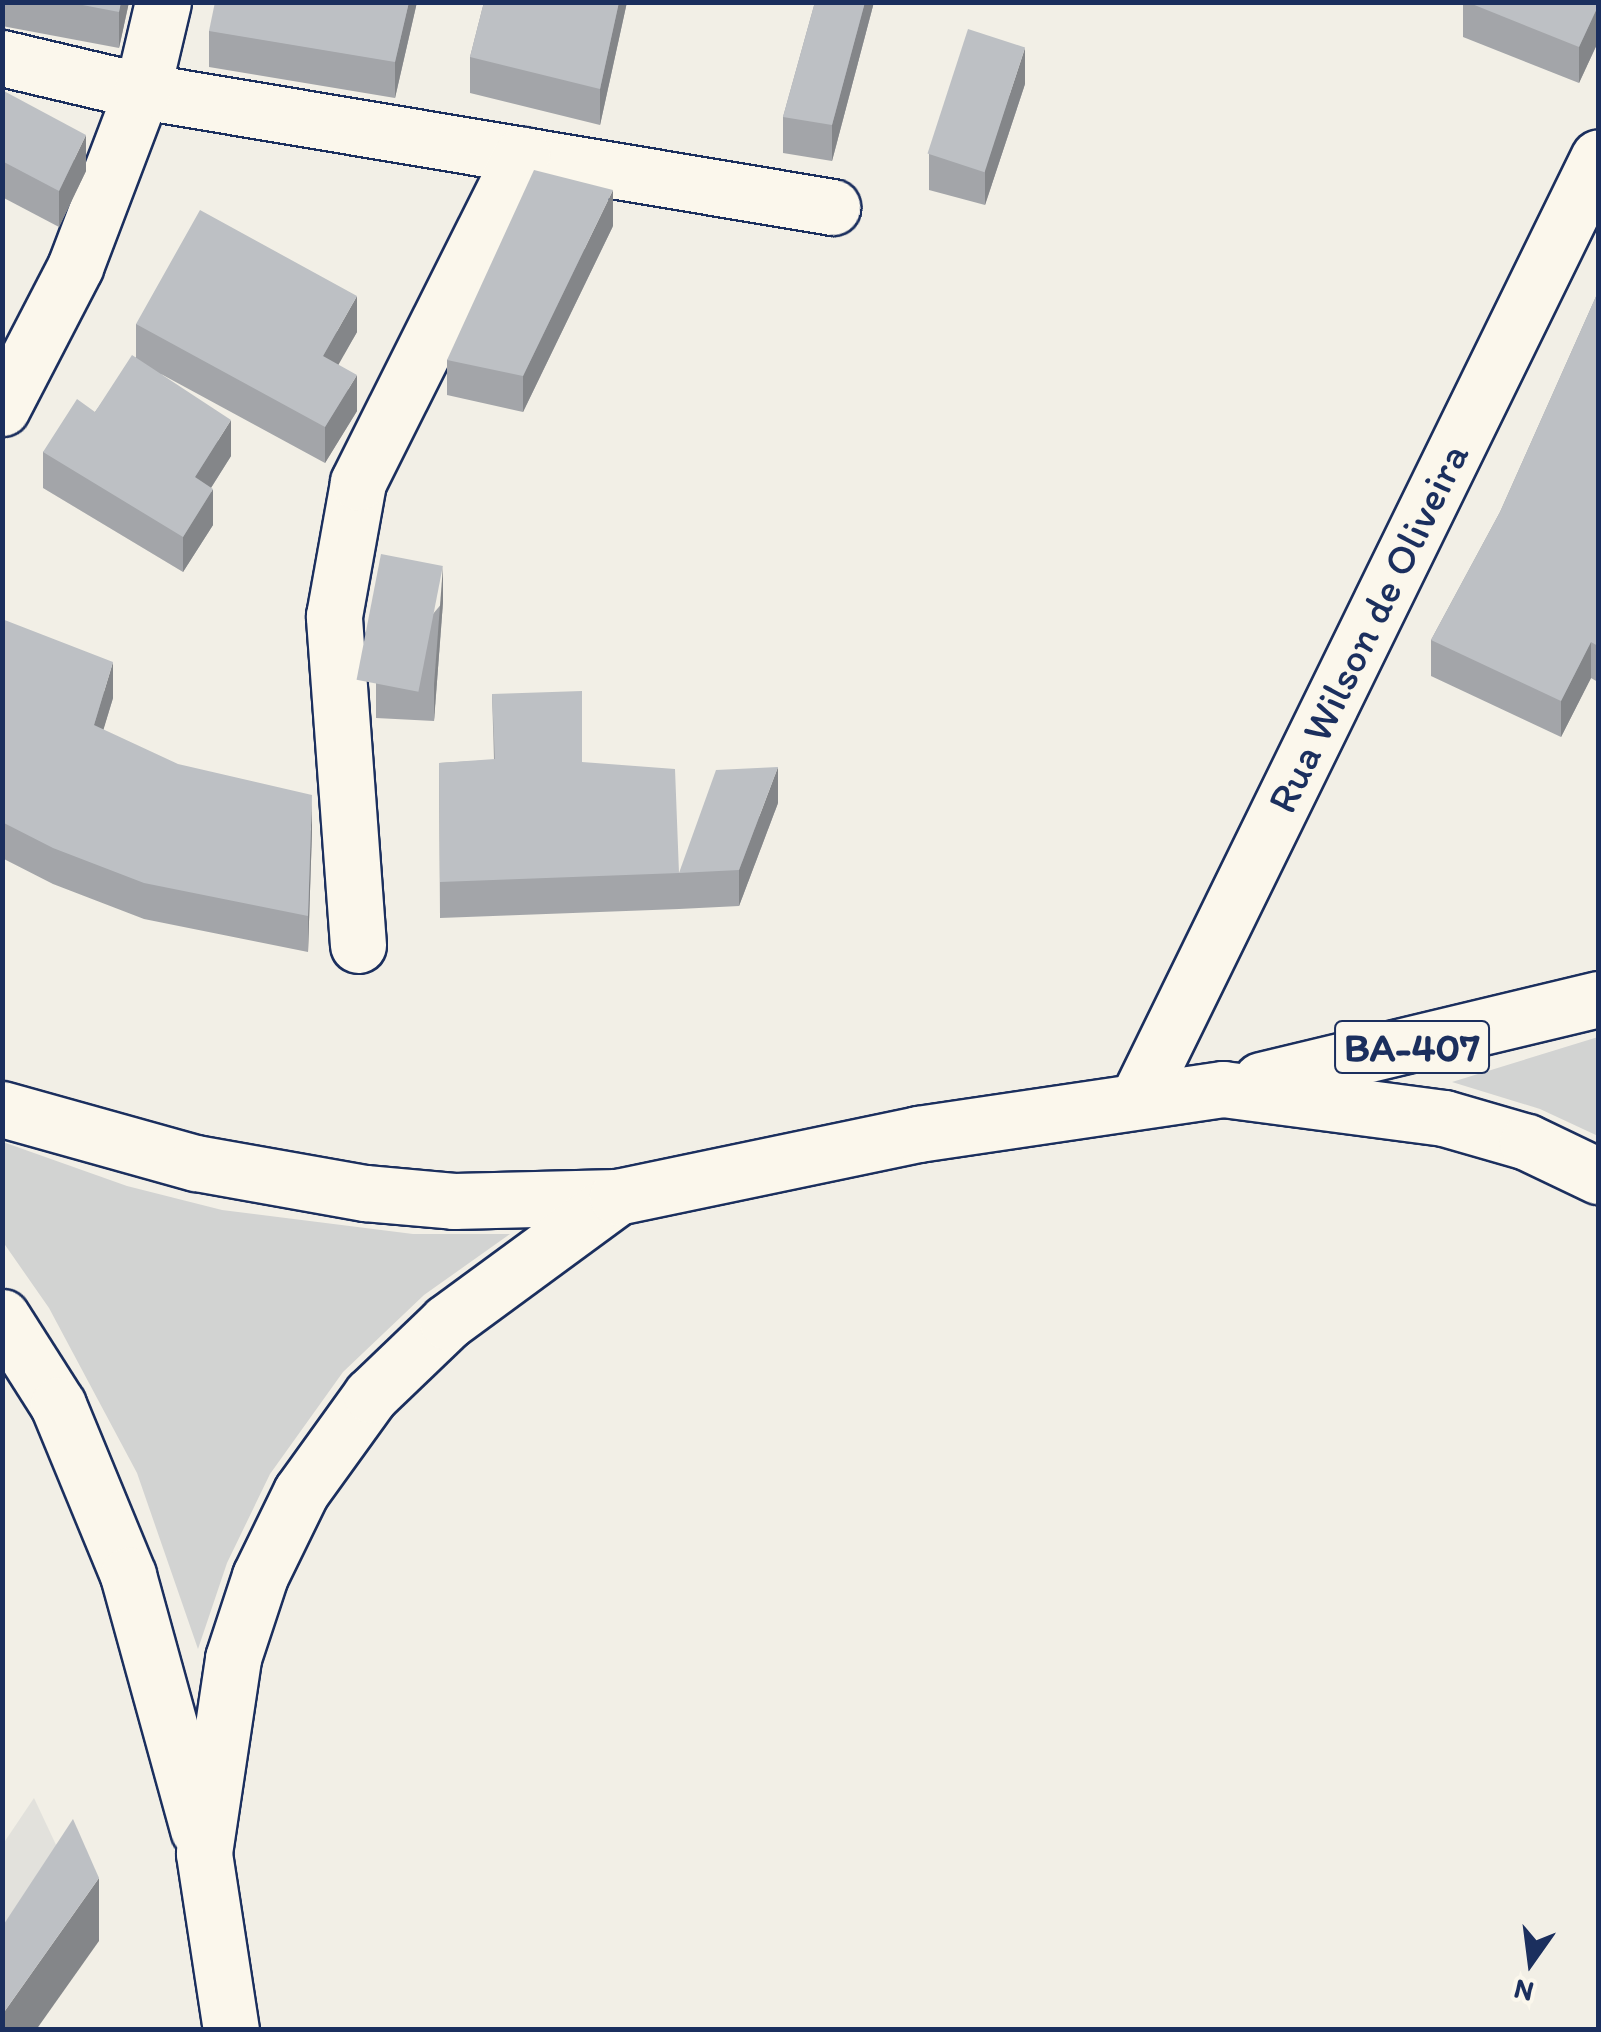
<!DOCTYPE html>
<html>
<head>
<meta charset="utf-8">
<style>
  body { margin:0 }
  #map { position:relative; width:1601px; height:2032px; overflow:hidden; background:#f2efe6; font-family:Itim,sans-serif }
  div>[style] { position:absolute }
  [style*='--x'] { left:calc(var(--x)*1px); top:calc(var(--y)*1px); width:calc(var(--w)*1px); rotate:calc(var(--a)*1deg) }
  .built>* { inset:0; background:#e2e1dc }
  .green>* { inset:0; background:#d2d3d2 }
  .roads { filter:drop-shadow(2px 0 #1b2f5e) drop-shadow(-2px 0 #1b2f5e) drop-shadow(0 2px #1b2f5e) drop-shadow(0 -2px #1b2f5e) }
  .minor>* { height:55px; margin:-27.5px; padding:0 27.5px; transform-origin:27.5px; border-radius:27.5px; background:#fbf7ec }
  .primary>* { height:55px; margin:-27.5px; padding:0 27.5px; transform-origin:27.5px; border-radius:27.5px; background:#fbf7ec }
  .wall>* { inset:0; background:#a3a5a9 }
  .shaded-wall>* { inset:0; background:#848689 }
  .building>* { inset:0; background:#bdc0c4; transform-origin:0 0 }
  span { translate:-50% -50%; white-space:nowrap; text-align:center; line-height:1.15; -webkit-text-stroke:9px #fbf7ec; paint-order:stroke }
  .shield-label span { padding:2px 8px; background:#fbf7ec; border:2px solid; border-radius:8px; -webkit-text-stroke-width:0 }
  .shield-label { font-size:40px; color:#1b2f5e; font-weight:700 }
  .street-label { font-size:42px; color:#1b2f5e }
  .frame { position:absolute; inset:0; border:5px solid #1b2f5e; pointer-events:none }
  .north { position:absolute; left:1481px; top:1912px; width:100px; height:100px; -webkit-text-stroke:8px #fbf7ec; paint-order:stroke; rotate:194deg; font-size:28px; font-weight:700; line-height:40px; text-align:center; color:#1b2f5e }
  .north::after { content:''; display:block; margin:auto; width:35px; height:45px; background:#1b2f5e; clip-path:polygon(50% 0,100% 100%,50% 72%,0 100%) }
</style>
</head>
<body>
<div id="map">
  <div class="built">
    <div style="clip-path:polygon(34px 1798px,73px 1881px,3px 1989px,3px 1844px)"></div>
  </div>
  <div class="green">
    <div style="clip-path:polygon(1598px 1037px,1598px 1136px,1540px 1109px,1452px 1082px)"></div>
    <div style="clip-path:polygon(3px 1142px,127px 1186px,222px 1210px,413px 1234px,510px 1234px,424px 1295px,343px 1372px,270px 1474px,227px 1563px,198px 1649px,137px 1473px,49px 1308px,3px 1242px)"></div>
  </div>
  <div class="roads">
    <div class="minor">
      <div style="--x:2;--y:58;--w:144;--a:13.3"></div>
      <div style="--x:142;--y:91;--w:700;--a:9.54"></div>
      <div style="--x:2;--y:408;--w:159;--a:-62.6"></div>
      <div style="--x:75;--y:267;--w:188;--a:-69.2"></div>
      <div style="--x:142;--y:91;--w:91;--a:-76.7"></div>
      <div style="--x:358;--y:945;--w:330;--a:-94.2"></div>
      <div style="--x:334;--y:616;--w:136;--a:-79.8"></div>
      <div style="--x:358;--y:482;--w:366;--a:-63.4"></div>
      <div style="--x:1138;--y:1098;--w:1047;--a:-63.92"></div>
    </div>
    <div class="primary">
      <div style="--x:1261;--y:1080;--w:347;--a:-13.5"></div>
      <div style="--x:2;--y:1109;--w:201;--a:15.6"></div>
      <div style="--x:196;--y:1163;--w:172;--a:10.1"></div>
      <div style="--x:365;--y:1193;--w:89;--a:5.1"></div>
      <div style="--x:454;--y:1201;--w:163;--a:-1.4"></div>
      <div style="--x:2;--y:1317;--w:104;--a:57.5"></div>
      <div style="--x:58;--y:1405;--w:184;--a:67.6"></div>
      <div style="--x:128;--y:1575;--w:264;--a:74.6"></div>
      <div style="--x:231;--y:2030;--w:179;--a:-98.7"></div>
      <div style="--x:204;--y:1853;--w:197;--a:-81.5"></div>
      <div style="--x:233;--y:1658;--w:86;--a:-71.8"></div>
      <div style="--x:260;--y:1576;--w:93;--a:-64"></div>
      <div style="--x:301;--y:1492;--w:120;--a:-54.2"></div>
      <div style="--x:371;--y:1395;--w:105;--a:-43.8"></div>
      <div style="--x:447;--y:1322;--w:211;--a:-36.3"></div>
      <div style="--x:617;--y:1197;--w:308;--a:-11.8"></div>
      <div style="--x:918;--y:1134;--w:308;--a:-8.4"></div>
      <div style="--x:1223;--y:1089;--w:223;--a:7.5"></div>
      <div style="--x:1444;--y:1118;--w:86;--a:16.1"></div>
      <div style="--x:1527;--y:1142;--w:79;--a:25.6"></div>
    </div>
  </div>
  <div class="wall">
    <div style="clip-path:polygon(2px 2px,129px 2px,119px 48px,2px 26px)"></div>
    <div style="clip-path:polygon(417px 2px,395px 98px,209px 67px,209px 31px)"></div>
    <div style="clip-path:polygon(484px 2px,627px 2px,600px 125px,470px 93px,470px 57px)"></div>
    <div style="clip-path:polygon(815px 2px,874px 2px,832px 161px,783px 153px,783px 117px)"></div>
    <div style="clip-path:polygon(1463px 2px,1598px 2px,1598px 42px,1579px 83px,1463px 37px)"></div>
    <div style="clip-path:polygon(1025px 84px,985px 205px,929px 190px,929px 154px)"></div>
    <div style="clip-path:polygon(2px 90px,86px 171px,59px 227px,2px 197px)"></div>
    <div style="clip-path:polygon(613px 226px,523px 412px,447px 395px,447px 360px)"></div>
    <div style="clip-path:polygon(1598px 292px,1598px 682px,1591px 678px,1561px 737px,1431px 676px,1431px 640px,1500px 512px)"></div>
    <div style="clip-path:polygon(136px 324px,357px 332px,338px 364px,357px 411px,325px 463px,161px 374px,231px 456px,211px 488px,213px 525px,183px 572px,43px 488px,43px 452px,95px 412px,136px 357px)"></div>
    <div style="clip-path:polygon(443px 602px,434px 721px,376px 718px,376px 682px)"></div>
    <div style="clip-path:polygon(2px 619px,113px 698px,103px 730px,312px 831px,308px 952px,144px 919px,53px 884px,2px 858px)"></div>
    <div style="clip-path:polygon(492px 694px,582px 762px,679px 873px,679px 909px,440px 918px,439px 763px,494px 760px)"></div>
    <div style="clip-path:polygon(778px 803px,739px 906px,679px 909px,679px 873px)"></div>
  </div>
  <div class="shaded-wall">
    <div style="clip-path:polygon(121px 2px,129px 2px,119px 48px,119px 12px)"></div>
    <div style="clip-path:polygon(409px 2px,417px 2px,395px 98px,395px 62px)"></div>
    <div style="clip-path:polygon(619px 2px,627px 2px,600px 125px,600px 89px)"></div>
    <div style="clip-path:polygon(865px 2px,874px 2px,832px 161px,832px 125px)"></div>
    <div style="clip-path:polygon(1598px 6px,1598px 42px,1579px 83px,1579px 47px)"></div>
    <div style="clip-path:polygon(1025px 48px,1025px 84px,985px 205px,985px 169px)"></div>
    <div style="clip-path:polygon(86px 135px,86px 171px,59px 227px,59px 191px)"></div>
    <div style="clip-path:polygon(613px 190px,613px 226px,523px 412px,523px 376px)"></div>
    <div style="clip-path:polygon(357px 296px,357px 332px,323px 392px,323px 356px)"></div>
    <div style="clip-path:polygon(357px 375px,357px 411px,325px 463px,325px 427px)"></div>
    <div style="clip-path:polygon(231px 420px,231px 456px,195px 513px,195px 477px)"></div>
    <div style="clip-path:polygon(213px 489px,213px 525px,183px 572px,183px 537px)"></div>
    <div style="clip-path:polygon(443px 566px,443px 602px,434px 721px,434px 685px)"></div>
    <div style="clip-path:polygon(1591px 642px,1591px 678px,1561px 737px,1561px 701px)"></div>
    <div style="clip-path:polygon(113px 662px,113px 698px,94px 761px,94px 725px)"></div>
    <div style="clip-path:polygon(778px 767px,778px 803px,739px 906px,739px 870px)"></div>
    <div style="clip-path:polygon(312px 795px,312px 831px,308px 952px,308px 916px)"></div>
    <div style="clip-path:polygon(99px 1878px,99px 1941px,36px 2030px,2px 2030px,2px 2015px)"></div>
  </div>
  <div class="building">
    <div style="clip-path:polygon(67px 2px,121px 2px,119px 12px)"></div>
    <div style="clip-path:polygon(215px 2px,409px 2px,395px 62px,209px 31px)"></div>
    <div style="clip-path:polygon(484px 2px,619px 2px,600px 89px,470px 57px)"></div>
    <div style="clip-path:polygon(815px 2px,865px 2px,832px 125px,783px 117px)"></div>
    <div style="clip-path:polygon(1467px 2px,1598px 2px,1598px 6px,1579px 47px)"></div>
    <div style="left:968px;top:29px;width:60px;height:131px;rotate:18deg"></div>
    <div style="clip-path:polygon(2px 90px,86px 135px,59px 191px,2px 161px)"></div>
    <div style="clip-path:polygon(534px 170px,613px 190px,523px 376px,447px 360px)"></div>
    <div style="clip-path:polygon(200px 210px,357px 296px,323px 356px,357px 375px,325px 427px,136px 324px)"></div>
    <div style="clip-path:polygon(1598px 292px,1598px 646px,1591px 642px,1561px 701px,1431px 640px,1500px 512px)"></div>
    <div style="clip-path:polygon(132px 355px,231px 420px,195px 477px,213px 489px,183px 537px,43px 452px,77px 399px,95px 412px)"></div>
    <div style="left:381px;top:554px;width:63px;height:128px;rotate:11deg"></div>
    <div style="clip-path:polygon(2px 619px,113px 662px,94px 725px,178px 764px,312px 795px,308px 916px,144px 883px,53px 848px,2px 822px)"></div>
    <div style="clip-path:polygon(582px 691px,582px 762px,675px 769px,679px 873px,440px 882px,439px 763px,495px 759px,492px 694px)"></div>
    <div style="clip-path:polygon(778px 767px,739px 870px,679px 873px,716px 770px)"></div>
    <div style="clip-path:polygon(73px 1819px,99px 1878px,2px 2015px,2px 1927px)"></div>
  </div>
  <div class="shield-label">
    <span style="left:1412px;top:1047px">BA-407</span>
  </div>
  <div class="street-label">
    <span style="left:1368px;top:628px;rotate:-64deg">Rua Wilson de Oliveira</span>
  </div>
  <div class="frame"></div>
  <div class="north">N</div>
</div>
</body>
</html>
